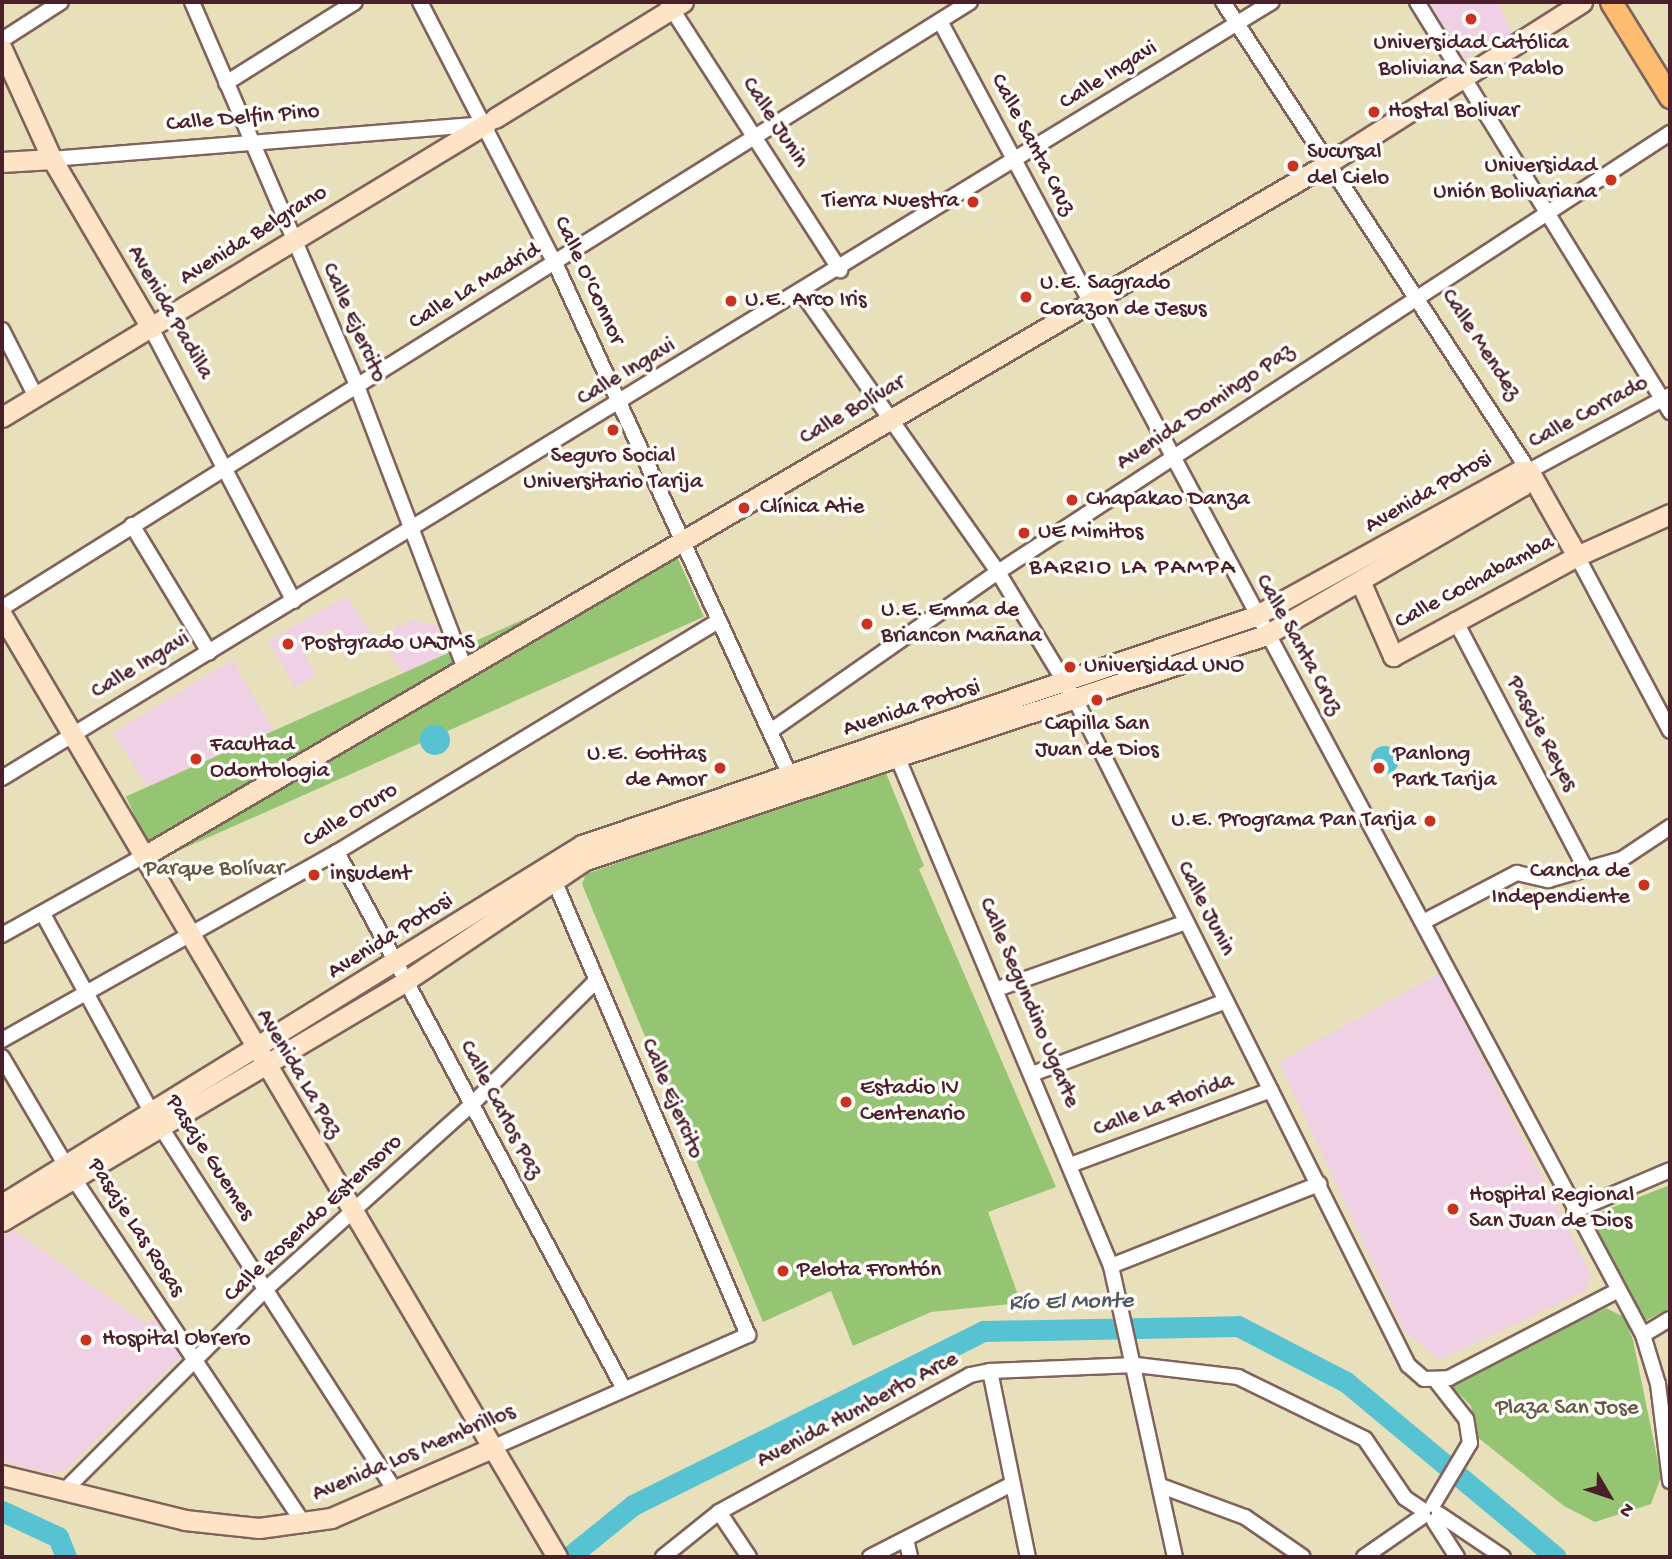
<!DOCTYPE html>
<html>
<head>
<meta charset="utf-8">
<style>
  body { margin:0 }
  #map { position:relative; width:1672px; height:1559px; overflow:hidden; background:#e8e0bb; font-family:"Gochi Hand",sans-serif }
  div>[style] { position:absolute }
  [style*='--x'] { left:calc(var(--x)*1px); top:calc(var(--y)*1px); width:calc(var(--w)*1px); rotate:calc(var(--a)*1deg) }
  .built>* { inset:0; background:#f0d0e4 }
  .green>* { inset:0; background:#95c473; transform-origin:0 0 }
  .water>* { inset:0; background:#57c2d1 }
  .round { border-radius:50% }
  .river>* { height:21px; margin:-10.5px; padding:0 10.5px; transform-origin:10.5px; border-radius:10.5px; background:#57c2d1 }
  .roads { filter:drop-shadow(2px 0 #81635d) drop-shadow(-2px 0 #81635d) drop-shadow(0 2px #81635d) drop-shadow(0 -2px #81635d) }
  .street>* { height:14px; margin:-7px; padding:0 7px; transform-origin:7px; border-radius:7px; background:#fff }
  .secondary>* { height:19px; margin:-9.5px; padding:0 9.5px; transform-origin:9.5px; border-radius:9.5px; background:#fee4c6 }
  .primary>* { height:21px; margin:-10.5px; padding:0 10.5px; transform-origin:10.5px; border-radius:10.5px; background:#fdbc70 }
  .dots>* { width:19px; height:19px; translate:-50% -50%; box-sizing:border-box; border:4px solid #fdfcf7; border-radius:50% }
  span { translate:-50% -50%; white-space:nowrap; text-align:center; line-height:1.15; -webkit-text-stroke:7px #fdfcf7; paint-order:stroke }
  .poi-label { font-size:23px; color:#4a1f2b }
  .left { translate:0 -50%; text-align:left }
  .right { translate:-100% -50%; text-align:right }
  .street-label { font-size:23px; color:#4a1f2b }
  .park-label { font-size:23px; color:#645944 }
  .neighbourhood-label { font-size:24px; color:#4a1f2b; letter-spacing:2px }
  .water-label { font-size:24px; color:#4f5865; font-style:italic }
  .frame { position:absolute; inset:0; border:4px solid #4a1f2b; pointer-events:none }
  .north { position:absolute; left:1574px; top:1461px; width:70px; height:70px; -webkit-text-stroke:5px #fdfcf7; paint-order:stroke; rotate:129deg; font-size:19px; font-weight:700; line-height:28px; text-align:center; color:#4a1f2b }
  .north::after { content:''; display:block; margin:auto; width:24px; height:32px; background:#4a1f2b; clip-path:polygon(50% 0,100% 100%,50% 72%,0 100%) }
</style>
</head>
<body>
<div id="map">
  <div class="built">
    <div style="clip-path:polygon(1429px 2px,1498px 2px,1512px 33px,1465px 58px)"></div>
    <div style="clip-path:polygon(347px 596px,373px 637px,352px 650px,337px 627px,300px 647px,316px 675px,295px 687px,268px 641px)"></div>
    <div style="clip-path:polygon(409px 619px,439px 626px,435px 638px,452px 652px,450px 665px,410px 680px,390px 655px,396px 625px,407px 626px)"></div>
    <div style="clip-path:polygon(232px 660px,282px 744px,243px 774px,246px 781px,173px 827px,113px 733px)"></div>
    <div style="clip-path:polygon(1440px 973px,1591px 1275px,1586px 1290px,1440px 1360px,1405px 1332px,1279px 1062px)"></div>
    <div style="clip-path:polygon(14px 1230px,146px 1324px,155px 1317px,181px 1356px,65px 1470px,52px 1474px,2px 1461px,2px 1237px)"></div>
  </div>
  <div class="green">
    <div style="left:675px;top:552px;width:71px;height:601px;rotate:66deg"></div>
    <div style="clip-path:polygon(879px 771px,886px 773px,924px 866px,919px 869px,1056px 1187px,988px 1212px,1021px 1303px,931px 1312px,853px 1346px,831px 1291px,763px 1322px,582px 884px,586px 874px)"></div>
    <div style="clip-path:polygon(1670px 1185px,1670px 1308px,1645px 1321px,1588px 1217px)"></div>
    <div style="clip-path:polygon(1606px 1308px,1624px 1317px,1633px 1340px,1661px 1477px,1651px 1504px,1595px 1522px,1564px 1506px,1476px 1436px,1471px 1406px,1449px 1383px)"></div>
  </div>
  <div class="water">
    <div class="round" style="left:420px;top:725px;width:30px;height:30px"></div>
    <div class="round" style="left:1371px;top:746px;width:28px;height:28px"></div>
  </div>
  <div class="river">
    <div style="--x:2;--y:1511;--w:62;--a:24.9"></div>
    <div style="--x:58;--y:1537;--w:22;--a:68"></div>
    <div style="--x:569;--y:1557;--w:82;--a:-39.1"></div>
    <div style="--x:633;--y:1505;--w:392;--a:-26.4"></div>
    <div style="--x:984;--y:1331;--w:254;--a:-1.1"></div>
    <div style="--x:1238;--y:1326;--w:122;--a:27.4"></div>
    <div style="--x:1346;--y:1382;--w:273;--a:39.8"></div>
  </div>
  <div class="roads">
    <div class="street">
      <div style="--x:192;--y:2;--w:418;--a:66.7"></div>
      <div style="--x:357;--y:386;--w:300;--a:69.1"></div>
      <div style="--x:420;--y:2;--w:296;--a:62.7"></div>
      <div style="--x:556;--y:265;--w:569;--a:65.37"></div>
      <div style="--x:1223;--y:2;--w:560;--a:56.88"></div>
      <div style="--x:1529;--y:471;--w:160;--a:-28.3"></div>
      <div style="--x:1417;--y:2;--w:482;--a:58.3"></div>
      <div style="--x:668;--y:3;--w:318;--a:57.2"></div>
      <div style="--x:940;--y:21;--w:1490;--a:61.85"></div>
      <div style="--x:1643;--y:1335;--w:51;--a:73"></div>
      <div style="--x:1658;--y:1384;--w:98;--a:82.9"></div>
      <div style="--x:2;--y:40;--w:70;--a:-32.8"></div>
      <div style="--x:226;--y:83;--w:152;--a:-32.1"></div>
      <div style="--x:52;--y:159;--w:432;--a:-4.6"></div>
      <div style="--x:802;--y:293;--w:341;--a:54.9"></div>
      <div style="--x:998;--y:572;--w:149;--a:58.8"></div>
      <div style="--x:1075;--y:699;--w:745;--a:63.43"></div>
      <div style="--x:1408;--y:1365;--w:21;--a:41"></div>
      <div style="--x:1424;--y:1379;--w:25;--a:-2"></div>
      <div style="--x:1449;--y:1378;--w:189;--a:-27.4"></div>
      <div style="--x:151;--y:328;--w:308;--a:62.4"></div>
      <div style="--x:2;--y:330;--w:75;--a:63.1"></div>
      <div style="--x:132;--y:525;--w:149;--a:58.8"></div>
      <div style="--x:1577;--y:556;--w:198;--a:62"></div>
      <div style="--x:2;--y:608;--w:1142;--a:-32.05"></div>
      <div style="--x:1455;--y:620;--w:282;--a:62.3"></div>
      <div style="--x:772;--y:730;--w:276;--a:-35"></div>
      <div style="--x:998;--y:572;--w:803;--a:-33.16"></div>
      <div style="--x:894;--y:749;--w:561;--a:67.23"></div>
      <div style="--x:1111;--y:1266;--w:298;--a:77.6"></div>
      <div style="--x:2;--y:778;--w:1488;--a:-31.43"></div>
      <div style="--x:337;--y:852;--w:609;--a:61.88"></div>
      <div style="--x:43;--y:914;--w:229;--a:61.3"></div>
      <div style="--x:153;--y:1115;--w:446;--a:57.2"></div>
      <div style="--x:1425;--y:921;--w:104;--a:-27.6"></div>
      <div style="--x:1517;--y:873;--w:32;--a:13"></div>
      <div style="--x:1548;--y:880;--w:77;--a:-15.8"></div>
      <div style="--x:1622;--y:859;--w:58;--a:-33.7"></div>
      <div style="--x:2;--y:935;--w:162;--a:-29.1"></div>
      <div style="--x:1000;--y:988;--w:197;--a:-19.5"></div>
      <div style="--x:2;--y:1040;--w:384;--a:-29.3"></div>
      <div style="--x:337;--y:852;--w:446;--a:-31.2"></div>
      <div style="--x:2;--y:1057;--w:142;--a:59.5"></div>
      <div style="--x:74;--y:1179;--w:416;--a:56.3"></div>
      <div style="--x:1032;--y:1074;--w:207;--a:-20.6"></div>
      <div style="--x:1073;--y:1164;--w:211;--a:-20.5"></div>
      <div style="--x:1574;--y:1211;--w:104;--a:-23.1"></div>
      <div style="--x:1111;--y:1266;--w:224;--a:-21.5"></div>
      <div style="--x:1643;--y:1335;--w:31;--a:-31"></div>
      <div style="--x:990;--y:1371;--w:190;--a:78.5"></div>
      <div style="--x:494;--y:1447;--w:278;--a:-23.8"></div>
      <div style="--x:748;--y:1335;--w:502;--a:-113.09"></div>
      <div style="--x:1161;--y:1486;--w:90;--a:20.3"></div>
      <div style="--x:1245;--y:1517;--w:70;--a:34.6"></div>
      <div style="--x:64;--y:1491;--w:287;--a:-45"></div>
      <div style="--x:267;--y:1288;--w:275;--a:-41.9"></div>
      <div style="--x:472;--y:1104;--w:175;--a:-44.8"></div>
      <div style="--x:1433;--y:1505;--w:72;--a:-59.2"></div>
      <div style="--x:1470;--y:1443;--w:24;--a:-99"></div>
      <div style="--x:1466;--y:1419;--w:47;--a:-128.1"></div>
      <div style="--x:719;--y:1512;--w:54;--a:56.3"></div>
      <div style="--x:1439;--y:1514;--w:77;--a:33.9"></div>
      <div style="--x:1434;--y:1521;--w:43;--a:57.4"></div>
      <div style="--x:906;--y:1539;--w:18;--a:77"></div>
      <div style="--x:663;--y:1557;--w:72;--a:-38.8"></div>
      <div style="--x:719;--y:1512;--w:286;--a:-28.6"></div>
      <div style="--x:970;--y:1375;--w:20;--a:-11"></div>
      <div style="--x:990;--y:1371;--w:146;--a:-2.4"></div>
      <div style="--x:1136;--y:1365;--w:103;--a:6.7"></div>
      <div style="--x:1238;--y:1377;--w:141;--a:26"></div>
      <div style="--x:1365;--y:1439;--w:71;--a:55.9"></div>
      <div style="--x:1405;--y:1498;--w:22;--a:34"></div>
      <div style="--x:870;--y:1557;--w:160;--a:-27.2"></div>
      <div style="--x:1364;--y:1557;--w:72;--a:-34.8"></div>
    </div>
    <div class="secondary">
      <div style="--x:2;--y:49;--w:121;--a:65.6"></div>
      <div style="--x:52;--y:159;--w:196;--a:59.6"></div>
      <div style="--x:495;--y:118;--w:221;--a:-31.7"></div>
      <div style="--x:2;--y:162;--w:50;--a:-3.4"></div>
      <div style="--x:2;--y:417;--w:567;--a:-31.22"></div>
      <div style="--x:1529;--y:471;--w:98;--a:60.5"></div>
      <div style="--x:1361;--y:583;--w:80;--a:66.3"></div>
      <div style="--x:1393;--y:656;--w:209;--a:-28.5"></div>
      <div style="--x:1577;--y:556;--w:102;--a:-24.3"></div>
      <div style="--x:2;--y:615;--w:1093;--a:59.49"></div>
      <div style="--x:144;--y:856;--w:1371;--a:-30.33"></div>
      <div style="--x:1327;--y:164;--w:302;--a:-32.4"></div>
      <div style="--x:2;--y:1204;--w:682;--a:-31.76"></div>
      <div style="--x:582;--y:845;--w:711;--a:-18.79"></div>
      <div style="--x:1255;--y:616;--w:301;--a:-28.8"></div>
      <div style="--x:1519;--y:471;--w:10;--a:0"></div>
      <div style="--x:2;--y:1221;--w:468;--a:-30.7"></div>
      <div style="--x:404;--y:982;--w:218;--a:-34"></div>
      <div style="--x:585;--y:860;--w:717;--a:-18.28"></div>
      <div style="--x:1266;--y:635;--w:296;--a:-30.2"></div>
      <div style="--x:1522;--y:486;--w:17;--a:-65"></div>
      <div style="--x:2;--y:1475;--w:188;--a:13.8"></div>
      <div style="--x:185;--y:1520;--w:74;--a:6.2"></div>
      <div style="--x:259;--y:1528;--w:73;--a:-7.9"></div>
      <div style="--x:331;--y:1518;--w:178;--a:-23.5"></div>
    </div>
    <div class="primary">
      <div style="--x:1611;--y:2;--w:112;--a:58.2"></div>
    </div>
  </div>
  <div class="dots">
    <div style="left:1471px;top:19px;background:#c8321e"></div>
    <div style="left:1374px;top:112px;background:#c8321e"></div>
    <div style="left:1293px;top:166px;background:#c8321e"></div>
    <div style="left:1611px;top:180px;background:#c8321e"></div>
    <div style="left:973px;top:202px;background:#c8321e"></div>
    <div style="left:1026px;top:297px;background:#c8321e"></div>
    <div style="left:731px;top:301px;background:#c8321e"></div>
    <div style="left:613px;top:430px;background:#c8321e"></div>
    <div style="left:1072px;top:500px;background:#c8321e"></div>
    <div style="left:744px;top:508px;background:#c8321e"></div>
    <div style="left:1024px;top:533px;background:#c8321e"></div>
    <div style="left:867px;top:624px;background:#c8321e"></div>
    <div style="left:288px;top:644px;background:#c8321e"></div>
    <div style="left:1070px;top:667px;background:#c8321e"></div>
    <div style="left:1097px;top:700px;background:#c8321e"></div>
    <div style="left:196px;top:759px;background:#c8321e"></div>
    <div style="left:720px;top:768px;background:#c8321e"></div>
    <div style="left:1379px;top:768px;background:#c8321e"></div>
    <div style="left:1430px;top:821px;background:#c8321e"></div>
    <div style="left:314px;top:875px;background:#c8321e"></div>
    <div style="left:1644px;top:885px;background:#c8321e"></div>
    <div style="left:846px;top:1102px;background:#c8321e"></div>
    <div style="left:1453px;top:1209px;background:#c8321e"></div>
    <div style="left:783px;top:1271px;background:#c8321e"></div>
    <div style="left:86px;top:1340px;background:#c8321e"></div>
  </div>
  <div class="poi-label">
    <span style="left:1471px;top:57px">Universidad Católica<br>Boliviana San Pablo</span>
    <span class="left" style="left:1388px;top:112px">Hostal Bolivar</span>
    <span class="left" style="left:1307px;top:166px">Sucursal<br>del Cielo</span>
    <span class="right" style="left:1597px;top:180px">Universidad<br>Unión Bolivariana</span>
    <span class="right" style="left:959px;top:202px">Tierra Nuestra</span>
    <span class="left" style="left:1040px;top:297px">U.E. Sagrado<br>Corazon de Jesus</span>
    <span class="left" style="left:745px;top:301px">U.E. Arco Iris</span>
    <span style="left:613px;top:470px">Seguro Social<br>Universitario Tarija</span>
    <span class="left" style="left:1086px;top:500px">Chapakao Danza</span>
    <span class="left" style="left:760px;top:508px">Clínica Atie</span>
    <span class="left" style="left:1038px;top:533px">UE Mimitos</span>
    <span class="left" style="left:881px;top:624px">U.E. Emma de<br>Briancon Mañana</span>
    <span class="left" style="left:302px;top:644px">Postgrado UAJMS</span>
    <span class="left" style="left:1084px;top:667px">Universidad UNO</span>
    <span style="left:1097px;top:738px">Capilla San<br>Juan de Dios</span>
    <span class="left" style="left:210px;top:759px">Facultad<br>Odontologia</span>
    <span class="right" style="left:706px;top:768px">U.E. Gotitas<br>de Amor</span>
    <span class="left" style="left:1393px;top:768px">Panlong<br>Park Tarija</span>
    <span class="right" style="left:1416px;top:821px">U.E. Programa Pan Tarija</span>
    <span class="right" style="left:1630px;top:885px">Cancha de<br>Independiente</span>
    <span class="left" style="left:330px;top:875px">insudent</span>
    <span class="left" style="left:860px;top:1102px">Estadio IV<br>Centenario</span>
    <span class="left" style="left:1469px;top:1209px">Hospital Regional<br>San Juan de Dios</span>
    <span class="left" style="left:797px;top:1271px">Pelota Frontón</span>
    <span class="left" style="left:102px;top:1340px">Hospital Obrero</span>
  </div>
  <div class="street-label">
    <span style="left:1109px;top:76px;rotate:-32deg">Calle Ingavi</span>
    <span style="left:243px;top:119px;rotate:-5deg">Calle Delfin Pino</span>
    <span style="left:774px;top:123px;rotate:57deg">Calle Junin</span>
    <span style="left:1032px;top:145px;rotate:62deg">Calle Santa Cruz</span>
    <span style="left:254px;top:236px;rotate:-32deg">Avenida Belgrano</span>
    <span style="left:588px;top:281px;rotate:65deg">Calle O'Connor</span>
    <span style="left:475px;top:287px;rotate:-31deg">Calle La Madrid</span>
    <span style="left:169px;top:313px;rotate:60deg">Avenida Padilla</span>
    <span style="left:353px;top:323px;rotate:66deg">Calle Ejercito</span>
    <span style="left:1480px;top:345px;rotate:57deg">Calle Mendez</span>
    <span style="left:627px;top:373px;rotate:-31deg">Calle Ingavi</span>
    <span style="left:1206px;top:408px;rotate:-34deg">Avenida Domingo Paz</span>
    <span style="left:853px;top:411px;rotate:-30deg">Calle Bolívar</span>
    <span style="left:1589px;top:413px;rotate:-28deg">Calle Corrado</span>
    <span style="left:1429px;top:493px;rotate:-30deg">Avenida Potosi</span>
    <span style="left:1475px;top:583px;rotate:-28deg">Calle Cochabamba</span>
    <span style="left:1298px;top:645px;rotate:61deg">Calle Santa Cruz</span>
    <span style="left:141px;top:666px;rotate:-31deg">Calle Ingavi</span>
    <span style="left:912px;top:709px;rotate:-18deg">Avenida Potosi</span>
    <span style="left:1541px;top:734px;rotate:62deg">Pasaje Reyes</span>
    <span style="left:351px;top:816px;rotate:-31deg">Calle Oruro</span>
    <span style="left:1205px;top:909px;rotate:63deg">Calle Junin</span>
    <span style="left:391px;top:937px;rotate:-32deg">Avenida Potosi</span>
    <span style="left:1028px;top:1003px;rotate:67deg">Calle Segundino Ugarte</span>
    <span style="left:298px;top:1074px;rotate:59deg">Avenida La Paz</span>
    <span style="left:671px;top:1099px;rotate:67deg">Calle Ejercito</span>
    <span style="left:1164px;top:1106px;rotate:-20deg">Calle La Florida</span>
    <span style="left:500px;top:1110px;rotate:62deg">Calle Carlos Paz</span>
    <span style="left:209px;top:1158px;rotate:57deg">Pasaje Guemes</span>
    <span style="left:314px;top:1219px;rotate:-43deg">Calle Rosendo Estensoro</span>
    <span style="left:135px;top:1228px;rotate:57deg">Pasaje Las Rosas</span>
    <span style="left:858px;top:1411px;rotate:-28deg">Avenida Humberto Arce</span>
    <span style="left:414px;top:1454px;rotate:-23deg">Avenida Los Membrillos</span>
  </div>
  <div class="park-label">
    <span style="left:214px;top:870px">Parque Bolívar</span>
    <span style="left:1567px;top:1409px">Plaza San Jose</span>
  </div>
  <div class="neighbourhood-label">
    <span style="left:1133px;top:569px">BARRIO LA PAMPA</span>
  </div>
  <div class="water-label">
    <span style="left:1071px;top:1303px;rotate:-1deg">Río El Monte</span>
  </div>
  <div class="frame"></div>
  <div class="north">N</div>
</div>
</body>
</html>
